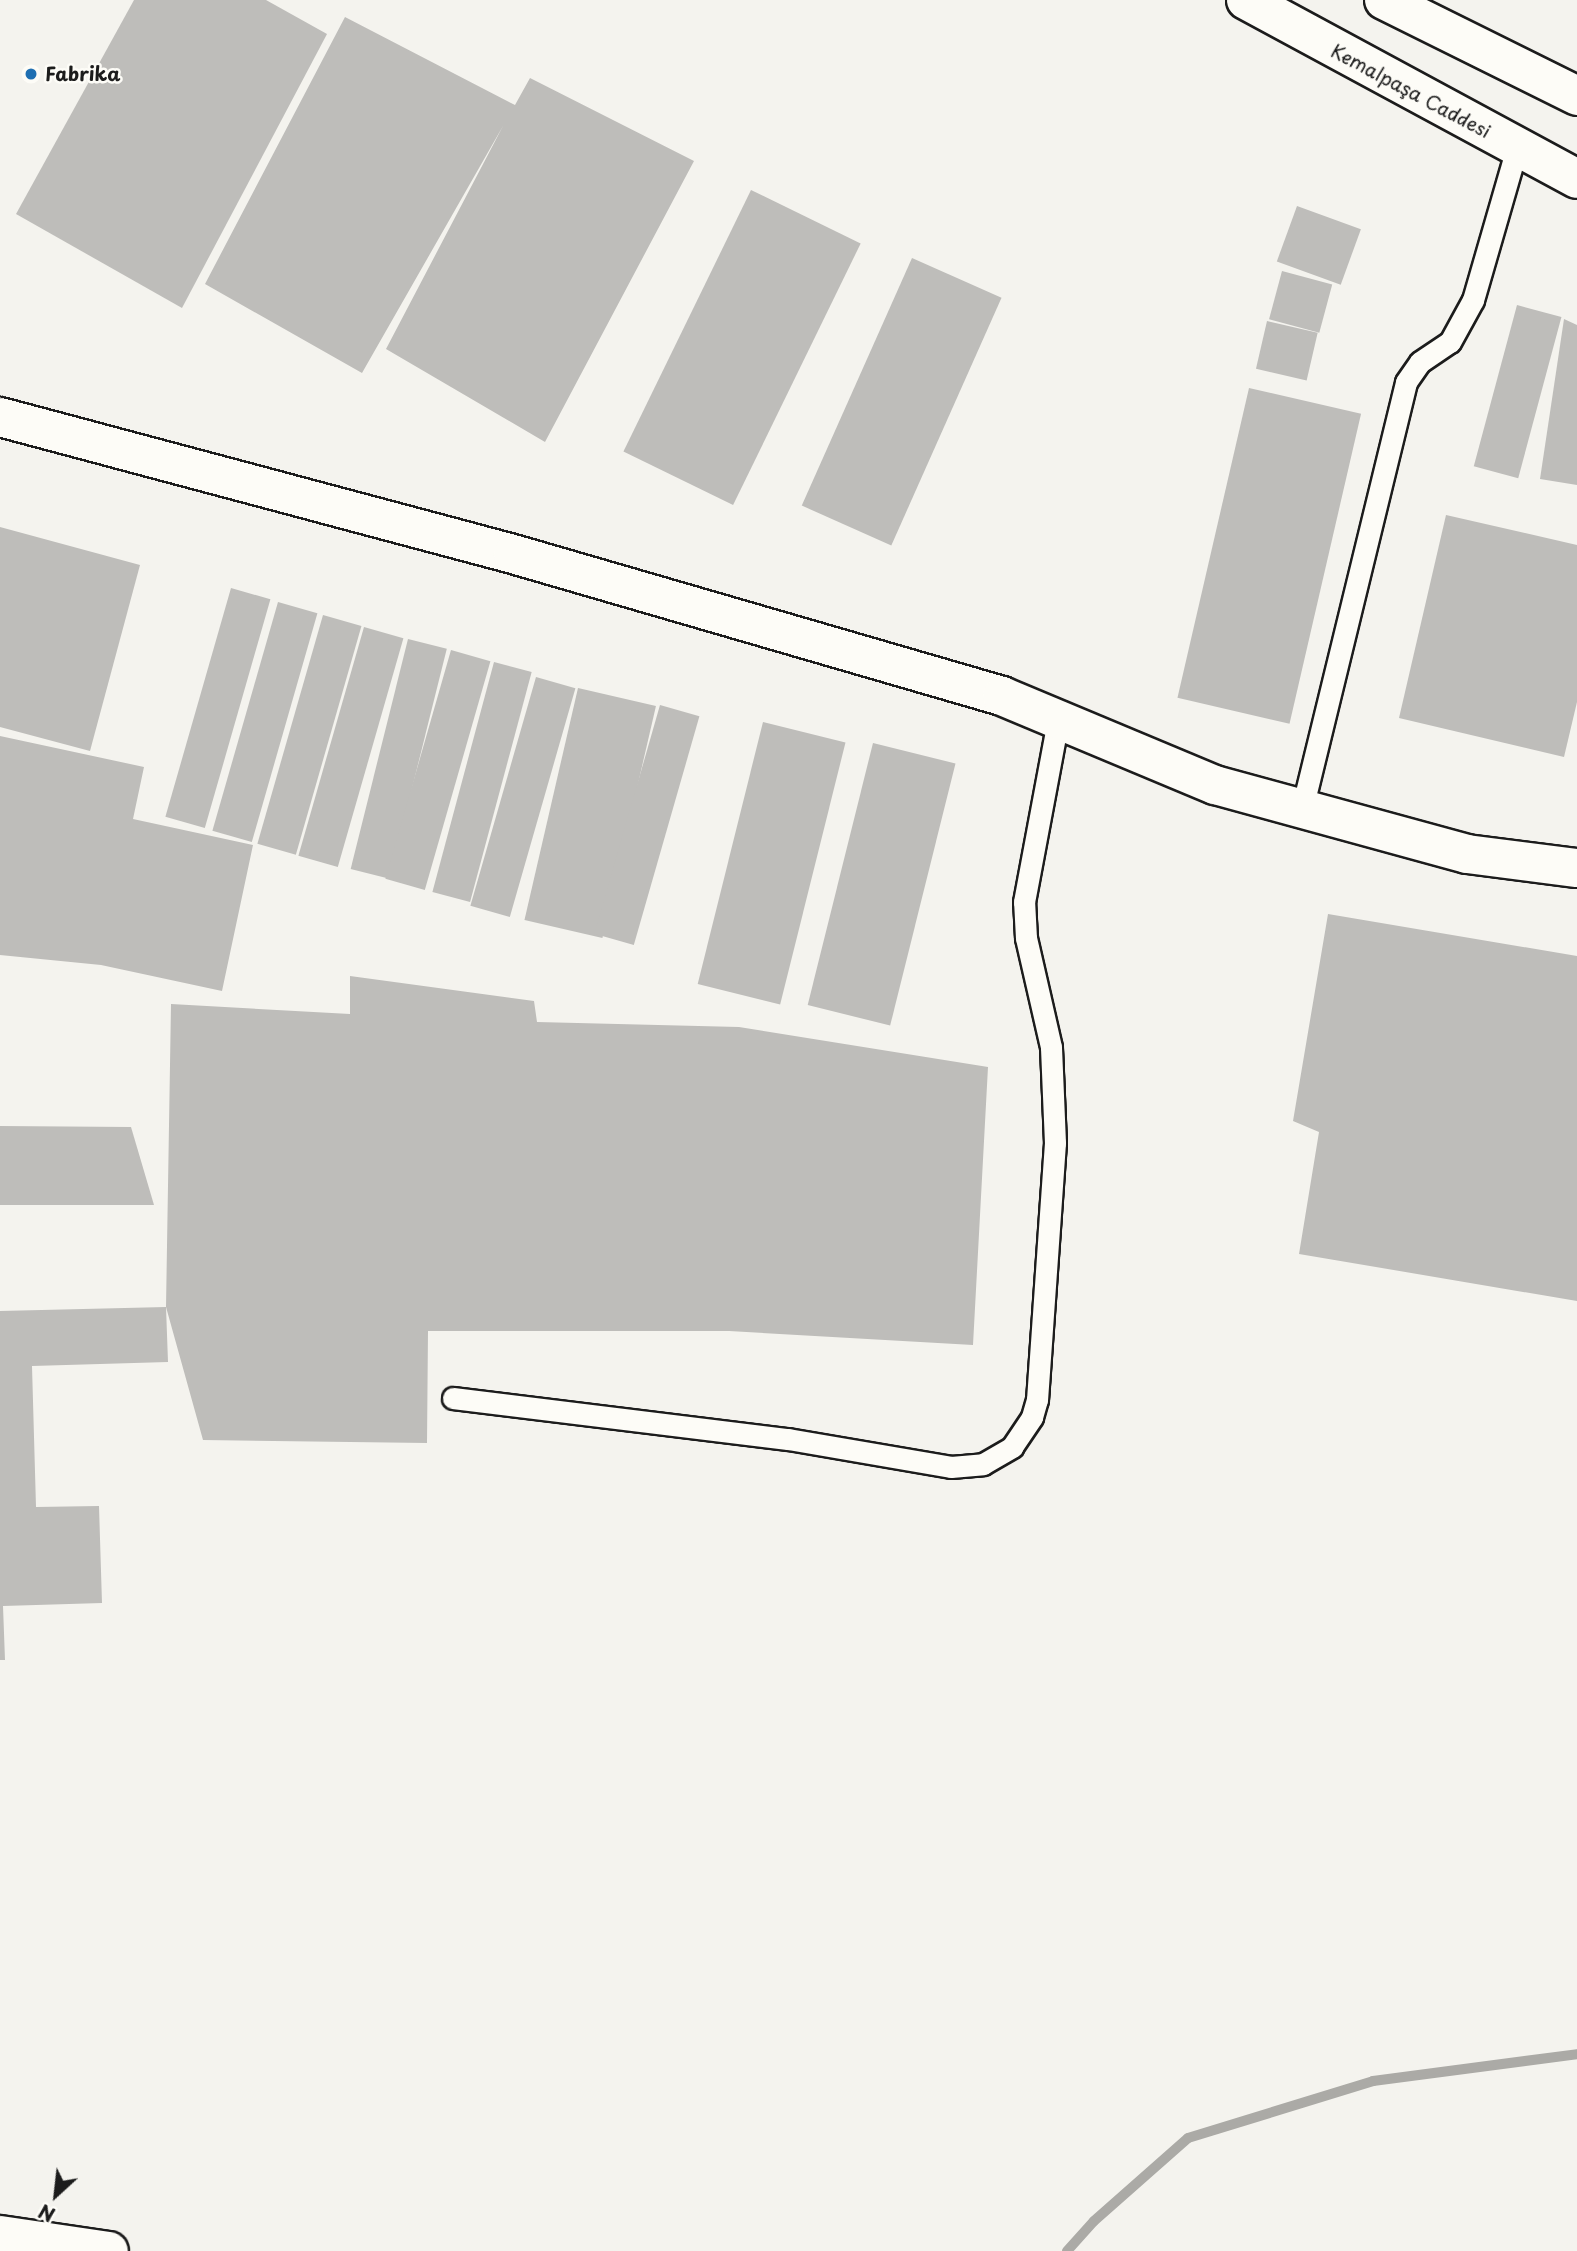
<!DOCTYPE html>
<html>
<head>
<meta charset="utf-8">
<style>
  body { margin:0 }
  #map { position:relative; width:1577px; height:2251px; overflow:hidden; background:#f4f3ee; font-family:"Playpen Sans",sans-serif }
  div>[style] { position:absolute }
  [style*='--x'] { left:calc(var(--x)*1px); top:calc(var(--y)*1px); width:calc(var(--w)*1px); rotate:calc(var(--a)*1deg) }
  .stream>* { height:10px; margin:-5px; padding:0 5px; transform-origin:5px; border-radius:5px; background:#abaaa6 }
  .building>* { inset:0; background:#bebdba; transform-origin:0 0 }
  .roads { filter:drop-shadow(2px 0 #1c1c1c) drop-shadow(-2px 0 #1c1c1c) drop-shadow(0 2px #1c1c1c) drop-shadow(0 -2px #1c1c1c) }
  .service>* { height:21px; margin:-10.5px; padding:0 10.5px; transform-origin:10.5px; border-radius:10.5px; background:#fdfcf7 }
  .minor>* { height:38px; margin:-19px; padding:0 19px; transform-origin:19px; border-radius:19px; background:#fdfcf7 }
  .primary>* { height:38px; margin:-19px; padding:0 19px; transform-origin:19px; border-radius:19px; background:#fdfcf7 }
  .motorway>* { height:38px; margin:-19px; padding:0 19px; transform-origin:19px; border-radius:19px; background:#fdfcf7 }
  .dots>* { width:19px; height:19px; translate:-50% -50%; box-sizing:border-box; border:4px solid #fdfcf7; border-radius:50% }
  span { translate:-50% -50%; white-space:nowrap; text-align:center; line-height:1.15; -webkit-text-stroke:5px #fdfcf7; paint-order:stroke }
  .poi-label { font-size:19px; color:#1c1c1c; font-weight:700 }
  .left { translate:0 -50%; text-align:left }
  .street-label { font-size:19px; color:#1c1c1c }
  .north { position:absolute; left:21px; top:2160px; width:70px; height:70px; -webkit-text-stroke:5px #fdfcf7; paint-order:stroke; rotate:207deg; font-size:19px; font-weight:700; line-height:28px; text-align:center; color:#1c1c1c }
  .north::after { content:''; display:block; margin:auto; width:24px; height:32px; background:#1c1c1c; clip-path:polygon(50% 0,100% 100%,50% 72%,0 100%) }
</style>
</head>
<body>
<div id="map">
  <div class="stream">
    <div style="--x:1067;--y:2251;--w:40;--a:-48"></div>
    <div style="--x:1094;--y:2221;--w:125;--a:-41.4"></div>
    <div style="--x:1188;--y:2138;--w:194;--a:-17.1"></div>
    <div style="--x:1373;--y:2081;--w:206;--a:-7.5"></div>
  </div>
  <div class="building">
    <div style="clip-path:polygon(134px 0,266px 0,327px 34px,182px 308px,16px 214px)"></div>
    <div style="clip-path:polygon(345px 17px,515px 105px,530px 78px,694px 161px,545px 442px,386px 349px,503px 126px,362px 373px,205px 284px)"></div>
    <div style="left:751px;top:190px;width:122px;height:291px;rotate:26deg"></div>
    <div style="left:1297px;top:206px;width:68px;height:59px;rotate:20deg"></div>
    <div style="left:912px;top:258px;width:98px;height:271px;rotate:24deg"></div>
    <div style="left:1282px;top:271px;width:52px;height:50px;rotate:15deg"></div>
    <div style="left:1517px;top:305px;width:46px;height:167px;rotate:15deg"></div>
    <div style="clip-path:polygon(1564px 319px,1577px 325px,1577px 485px,1540px 479px)"></div>
    <div style="left:1267px;top:321px;width:52px;height:49px;rotate:13deg"></div>
    <div style="left:1249px;top:388px;width:115px;height:318px;rotate:13deg"></div>
    <div style="clip-path:polygon(1446px 515px,1577px 545px,1577px 702px,1564px 757px,1399px 718px)"></div>
    <div style="clip-path:polygon(0 527px,140px 565px,90px 751px,0 727px)"></div>
    <div style="left:231px;top:588px;width:41px;height:238px;rotate:16deg"></div>
    <div style="left:278px;top:602px;width:41px;height:238px;rotate:16deg"></div>
    <div style="left:323px;top:615px;width:40px;height:238px;rotate:16deg"></div>
    <div style="left:364px;top:627px;width:41px;height:238px;rotate:16deg"></div>
    <div style="left:408px;top:639px;width:40px;height:237px;rotate:14deg"></div>
    <div style="left:451px;top:650px;width:41px;height:238px;rotate:16deg"></div>
    <div style="left:494px;top:662px;width:39px;height:238px;rotate:15deg"></div>
    <div style="left:536px;top:677px;width:41px;height:238px;rotate:16deg"></div>
    <div style="left:578px;top:688px;width:80px;height:238px;rotate:13deg"></div>
    <div style="left:660px;top:705px;width:41px;height:238px;rotate:16deg"></div>
    <div style="left:763px;top:722px;width:85px;height:270px;rotate:14deg"></div>
    <div style="clip-path:polygon(0 736px,144px 767px,133px 819px,253px 845px,222px 991px,101px 965px,0 955px)"></div>
    <div style="left:873px;top:743px;width:85px;height:270px;rotate:14deg"></div>
    <div style="clip-path:polygon(1328px 914px,1577px 956px,1577px 1301px,1299px 1254px,1319px 1132px,1293px 1121px)"></div>
    <div style="clip-path:polygon(350px 976px,534px 1001px,537px 1022px,739px 1027px,988px 1067px,973px 1345px,729px 1331px,428px 1331px,427px 1443px,203px 1440px,166px 1307px,171px 1004px,350px 1014px)"></div>
    <div style="clip-path:polygon(0 1126px,131px 1127px,154px 1205px,0 1205px)"></div>
    <div style="clip-path:polygon(166px 1307px,168px 1362px,32px 1366px,36px 1507px,99px 1506px,102px 1603px,3px 1606px,5px 1660px,0 1660px,0 1311px)"></div>
  </div>
  <div class="roads">
    <div class="service">
      <div style="--x:1302;--y:809;--w:439;--a:-76.3"></div>
      <div style="--x:1406;--y:382;--w:24;--a:-55"></div>
      <div style="--x:1420;--y:362;--w:36;--a:-34"></div>
      <div style="--x:1450;--y:342;--w:48;--a:-61.3"></div>
      <div style="--x:1473;--y:300;--w:158;--a:-73.9"></div>
      <div style="--x:453;--y:1398;--w:337;--a:7"></div>
      <div style="--x:788;--y:1439;--w:165;--a:9.7"></div>
      <div style="--x:951;--y:1467;--w:32;--a:-5"></div>
      <div style="--x:983;--y:1464;--w:34;--a:-30"></div>
      <div style="--x:1012;--y:1447;--w:36;--a:-56"></div>
      <div style="--x:1032;--y:1417;--w:18;--a:-74"></div>
      <div style="--x:1037;--y:1400;--w:258;--a:-86"></div>
      <div style="--x:1055;--y:1143;--w:96;--a:-92.4"></div>
      <div style="--x:1051;--y:1047;--w:112;--a:-102.9"></div>
      <div style="--x:1026;--y:938;--w:36;--a:-93"></div>
      <div style="--x:1024;--y:902;--w:185;--a:-79.4"></div>
    </div>
    <div class="minor">
      <div style="--x:0;--y:417;--w:531;--a:14.95"></div>
      <div style="--x:513;--y:554;--w:509;--a:16.19"></div>
      <div style="--x:1002;--y:696;--w:231;--a:22.7"></div>
      <div style="--x:1215;--y:785;--w:261;--a:15.3"></div>
      <div style="--x:1467;--y:854;--w:111;--a:7.3"></div>
    </div>
    <div class="primary">
      <div style="--x:1246;--y:0;--w:376;--a:28.4"></div>
      <div style="--x:1384;--y:0;--w:216;--a:26.4"></div>
    </div>
    <div class="motorway">
      <div style="--x:0;--y:2235;--w:110;--a:8.4"></div>
    </div>
  </div>
  <div class="dots">
    <div style="left:31px;top:74px;background:#1f6fb2"></div>
  </div>
  <div class="poi-label">
    <span class="left" style="left:45px;top:74px">Fabrika</span>
  </div>
  <div class="street-label">
    <span style="left:1411px;top:91px;rotate:28deg">Kemalpaşa Caddesi</span>
  </div>
  <div class="north">N</div>
</div>
</body>
</html>
